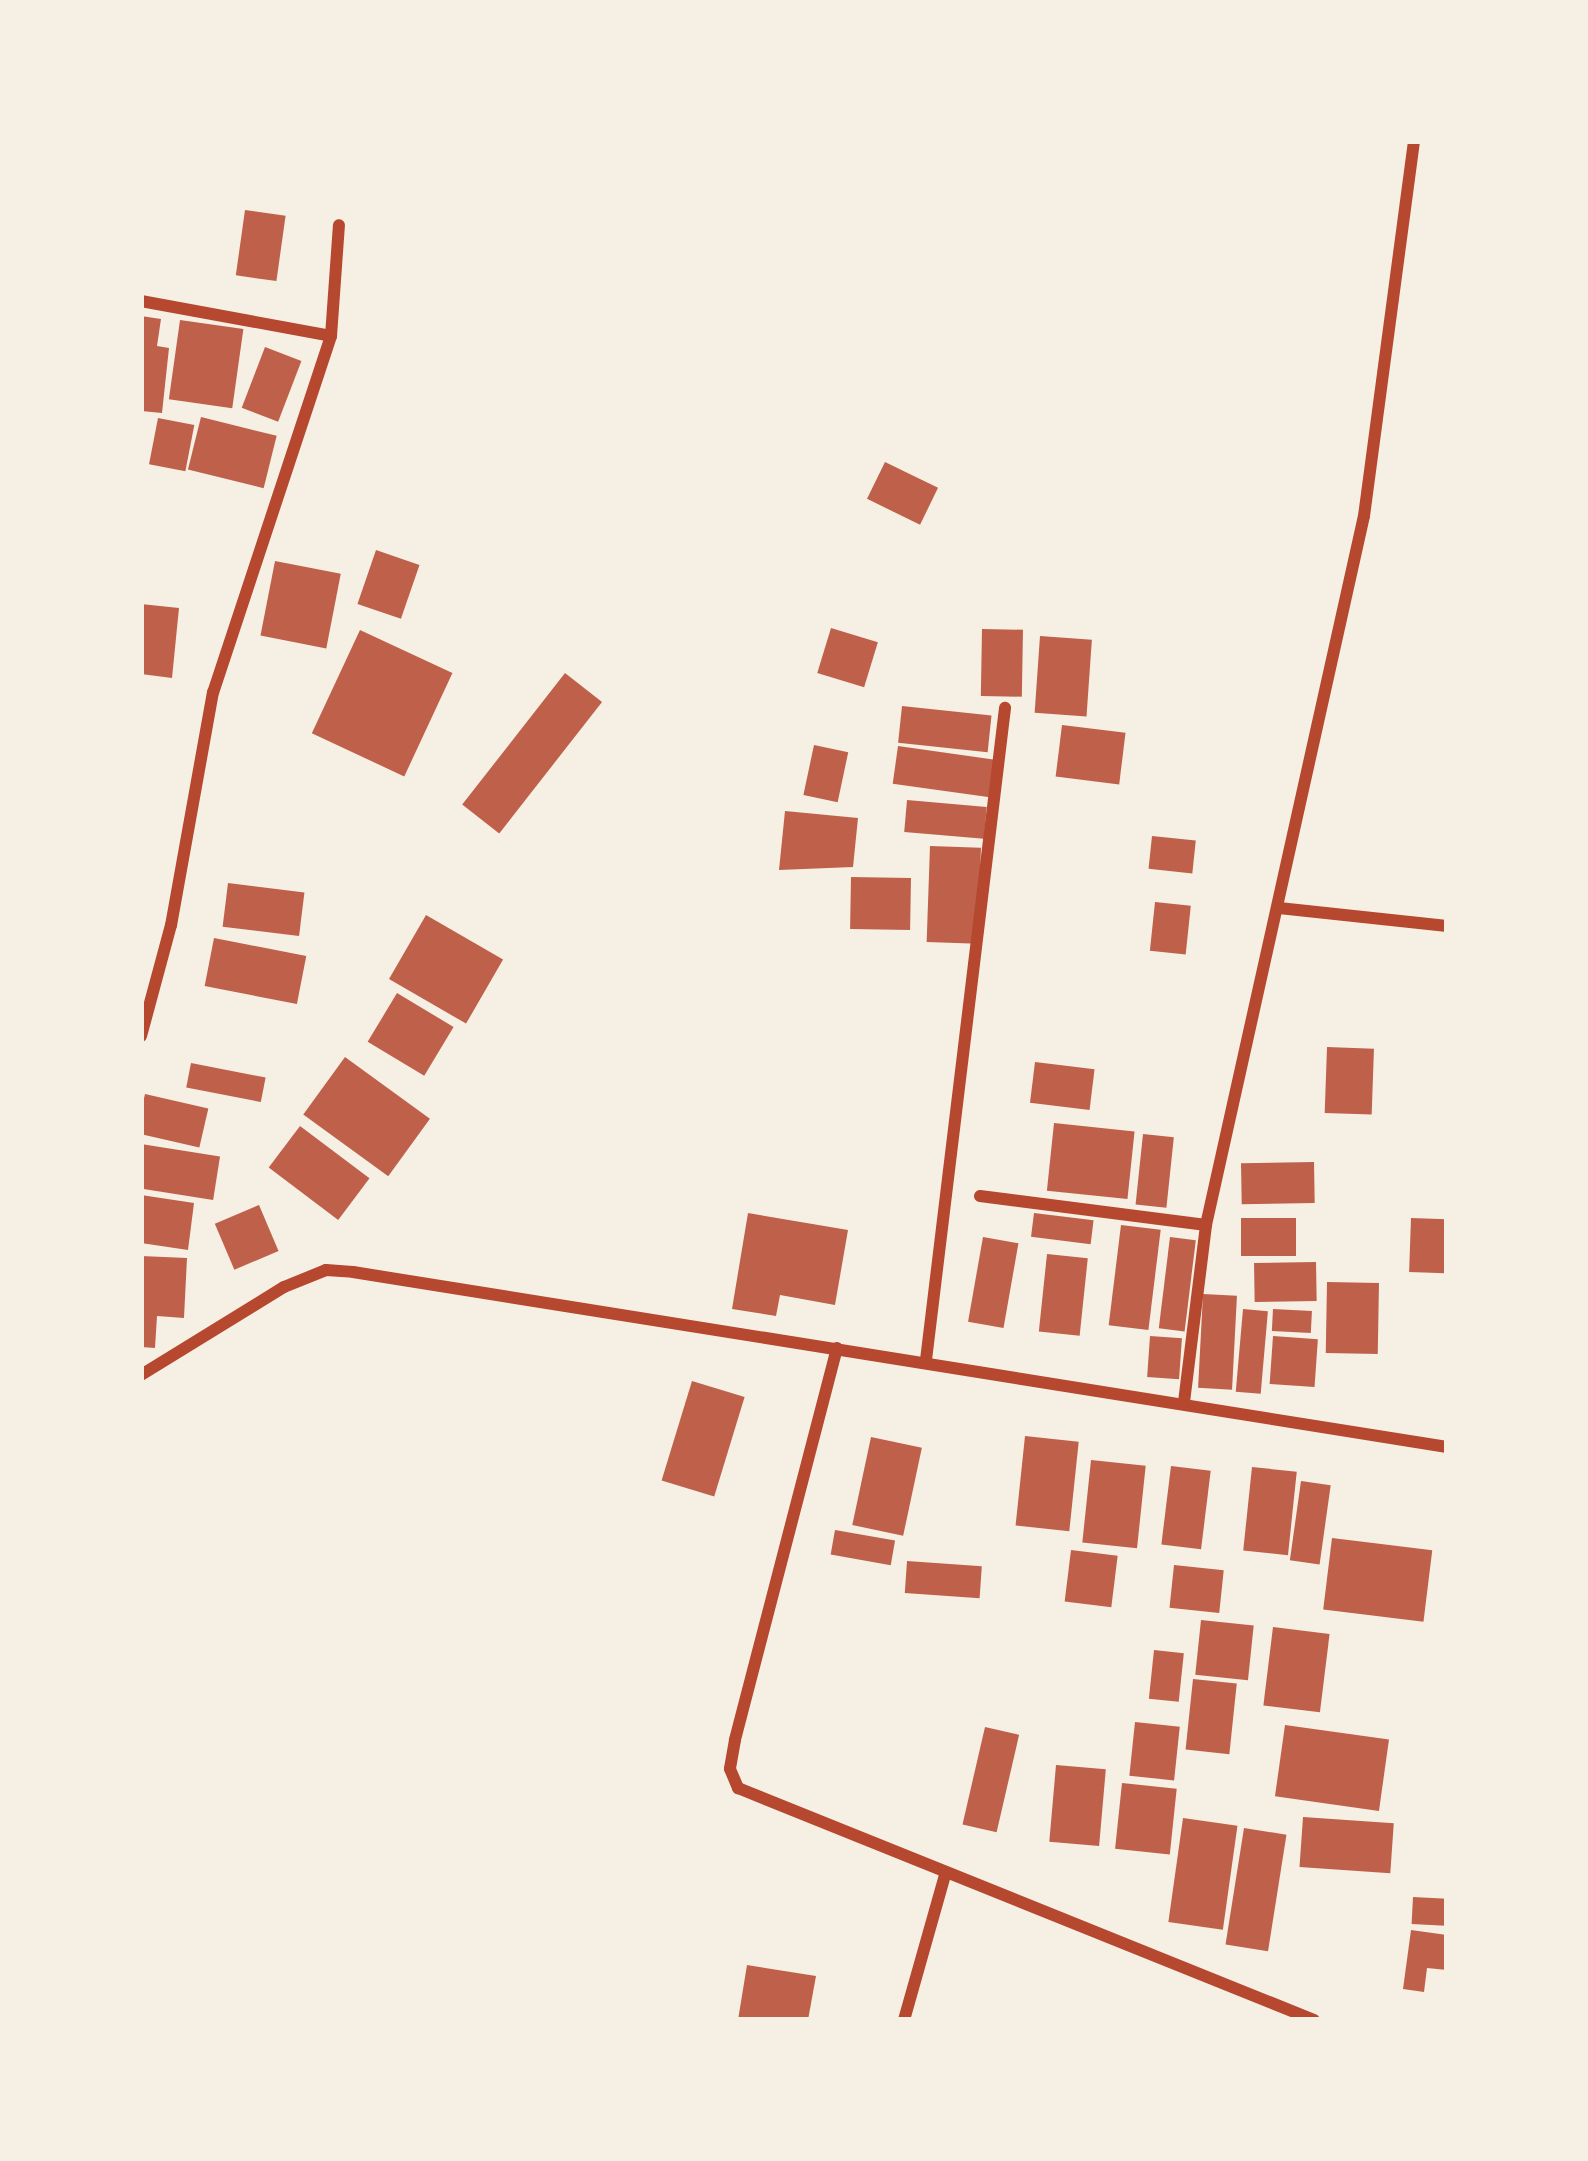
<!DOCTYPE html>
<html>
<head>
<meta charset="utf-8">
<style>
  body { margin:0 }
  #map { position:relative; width:1588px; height:2161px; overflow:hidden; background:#f6efe4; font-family:Montserrat,sans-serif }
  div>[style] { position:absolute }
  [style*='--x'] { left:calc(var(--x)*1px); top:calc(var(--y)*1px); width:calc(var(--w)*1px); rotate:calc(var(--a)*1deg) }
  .building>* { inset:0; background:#bf614a; transform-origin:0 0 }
  .minor>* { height:12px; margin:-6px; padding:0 6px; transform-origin:6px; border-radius:6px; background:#b5482f }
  span { translate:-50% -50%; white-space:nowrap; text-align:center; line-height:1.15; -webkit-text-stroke:10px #f6efe4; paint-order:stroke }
  .frame { position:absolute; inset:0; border:144px solid #f6efe4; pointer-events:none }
</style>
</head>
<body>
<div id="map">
  <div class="building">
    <div style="left:245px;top:210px;width:41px;height:66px;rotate:8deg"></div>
    <div style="clip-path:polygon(141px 316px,161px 319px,157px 346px,169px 348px,162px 413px,141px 411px)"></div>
    <div style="left:180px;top:320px;width:64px;height:80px;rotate:8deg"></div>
    <div style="left:265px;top:347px;width:39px;height:65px;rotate:21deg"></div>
    <div style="left:201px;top:417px;width:78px;height:54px;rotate:14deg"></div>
    <div style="left:158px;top:418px;width:37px;height:47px;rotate:11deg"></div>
    <div style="left:885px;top:462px;width:59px;height:41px;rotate:26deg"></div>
    <div style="left:376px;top:550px;width:46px;height:57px;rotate:19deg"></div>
    <div style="left:275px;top:561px;width:67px;height:76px;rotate:11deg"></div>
    <div style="clip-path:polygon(141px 604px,179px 608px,172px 678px,141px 674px)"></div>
    <div style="left:831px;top:628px;width:49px;height:47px;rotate:17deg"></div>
    <div style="left:982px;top:629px;width:41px;height:67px;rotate:1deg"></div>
    <div style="left:360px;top:630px;width:102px;height:114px;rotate:25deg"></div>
    <div style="left:1040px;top:636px;width:52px;height:77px;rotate:4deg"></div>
    <div style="left:565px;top:673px;width:47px;height:167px;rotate:38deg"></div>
    <div style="left:902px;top:706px;width:90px;height:37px;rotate:6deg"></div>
    <div style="left:1062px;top:725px;width:64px;height:52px;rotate:7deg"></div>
    <div style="left:814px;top:745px;width:35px;height:51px;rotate:12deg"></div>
    <div style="left:898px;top:746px;width:98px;height:38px;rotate:8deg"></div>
    <div style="left:907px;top:800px;width:80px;height:32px;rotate:5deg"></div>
    <div style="clip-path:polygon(785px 811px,858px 818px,853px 867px,779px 870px)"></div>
    <div style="left:1152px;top:836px;width:44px;height:33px;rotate:6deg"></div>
    <div style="left:930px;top:846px;width:51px;height:96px;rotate:2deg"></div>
    <div style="left:851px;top:877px;width:60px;height:52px;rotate:1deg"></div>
    <div style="left:228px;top:883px;width:77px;height:44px;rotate:7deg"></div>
    <div style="left:1155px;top:902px;width:36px;height:49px;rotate:6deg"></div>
    <div style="left:426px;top:915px;width:89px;height:74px;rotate:30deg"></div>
    <div style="left:214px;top:938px;width:94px;height:49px;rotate:11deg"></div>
    <div style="left:397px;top:993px;width:66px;height:57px;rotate:31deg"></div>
    <div style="left:1327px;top:1047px;width:47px;height:66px;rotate:2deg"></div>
    <div style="left:345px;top:1057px;width:105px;height:71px;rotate:36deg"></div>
    <div style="left:1035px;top:1062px;width:60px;height:41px;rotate:7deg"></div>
    <div style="left:191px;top:1063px;width:76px;height:25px;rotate:11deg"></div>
    <div style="left:145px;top:1094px;width:65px;height:40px;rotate:13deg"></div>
    <div style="left:1054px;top:1123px;width:81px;height:68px;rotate:6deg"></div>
    <div style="left:300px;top:1126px;width:87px;height:52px;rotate:37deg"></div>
    <div style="left:1143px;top:1134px;width:31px;height:71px;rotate:6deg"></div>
    <div style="left:141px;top:1144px;width:80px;height:44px;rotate:9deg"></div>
    <div style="left:1314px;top:1162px;width:41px;height:73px;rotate:89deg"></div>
    <div style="clip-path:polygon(141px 1195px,194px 1203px,188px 1250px,141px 1243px)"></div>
    <div style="left:259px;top:1205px;width:50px;height:48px;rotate:67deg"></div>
    <div style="clip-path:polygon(748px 1213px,848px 1230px,835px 1305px,780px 1295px,776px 1316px,732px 1309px)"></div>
    <div style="left:1034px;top:1213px;width:60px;height:24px;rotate:7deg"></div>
    <div style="left:1296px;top:1218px;width:38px;height:55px;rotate:90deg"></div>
    <div style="left:1411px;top:1218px;width:36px;height:54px;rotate:2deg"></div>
    <div style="left:1121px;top:1225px;width:40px;height:101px;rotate:7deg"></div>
    <div style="left:983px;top:1237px;width:36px;height:86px;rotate:10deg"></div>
    <div style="left:1170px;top:1237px;width:26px;height:92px;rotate:7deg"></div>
    <div style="left:1047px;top:1254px;width:41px;height:78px;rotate:6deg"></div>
    <div style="clip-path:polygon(141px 1256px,187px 1258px,184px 1318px,157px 1316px,155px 1348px,141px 1347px)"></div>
    <div style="left:1316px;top:1262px;width:39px;height:62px;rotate:89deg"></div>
    <div style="left:1327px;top:1282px;width:52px;height:71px;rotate:1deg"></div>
    <div style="left:1203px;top:1294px;width:34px;height:94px;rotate:3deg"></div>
    <div style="left:1243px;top:1309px;width:25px;height:83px;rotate:5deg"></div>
    <div style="left:1273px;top:1309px;width:39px;height:22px;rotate:3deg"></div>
    <div style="left:1150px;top:1336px;width:32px;height:41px;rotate:4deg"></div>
    <div style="left:1273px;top:1336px;width:45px;height:48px;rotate:4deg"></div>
    <div style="left:692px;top:1381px;width:55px;height:104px;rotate:17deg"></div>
    <div style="left:1025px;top:1436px;width:54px;height:90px;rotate:6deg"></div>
    <div style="left:871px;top:1437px;width:52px;height:90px;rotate:12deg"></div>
    <div style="left:1091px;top:1460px;width:55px;height:83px;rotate:6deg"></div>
    <div style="left:1171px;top:1466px;width:40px;height:79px;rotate:7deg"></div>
    <div style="left:1252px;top:1467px;width:45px;height:84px;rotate:6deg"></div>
    <div style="left:1301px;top:1481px;width:30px;height:80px;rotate:8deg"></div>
    <div style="left:835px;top:1530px;width:61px;height:25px;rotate:10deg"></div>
    <div style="left:1332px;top:1538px;width:101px;height:72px;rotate:7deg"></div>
    <div style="left:1071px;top:1550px;width:47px;height:52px;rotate:7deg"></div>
    <div style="left:907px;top:1561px;width:75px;height:32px;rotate:4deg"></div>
    <div style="left:1174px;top:1565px;width:50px;height:43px;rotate:6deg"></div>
    <div style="left:1201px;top:1620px;width:53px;height:55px;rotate:6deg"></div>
    <div style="left:1273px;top:1627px;width:57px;height:79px;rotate:7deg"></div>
    <div style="left:1154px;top:1650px;width:30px;height:49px;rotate:6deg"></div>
    <div style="left:1193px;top:1679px;width:44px;height:71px;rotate:6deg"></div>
    <div style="left:1135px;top:1722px;width:45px;height:54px;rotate:6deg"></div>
    <div style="left:1285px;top:1725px;width:105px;height:72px;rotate:8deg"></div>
    <div style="left:985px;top:1727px;width:35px;height:100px;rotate:13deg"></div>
    <div style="left:1056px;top:1765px;width:50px;height:77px;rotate:5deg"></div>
    <div style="left:1122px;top:1783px;width:55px;height:66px;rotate:6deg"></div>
    <div style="left:1303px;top:1817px;width:91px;height:50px;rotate:4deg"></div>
    <div style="left:1183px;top:1818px;width:55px;height:105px;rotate:8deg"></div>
    <div style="left:1244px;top:1828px;width:43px;height:118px;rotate:9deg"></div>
    <div style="left:1413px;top:1897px;width:34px;height:27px;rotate:3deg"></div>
    <div style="clip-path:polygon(1411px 1930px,1447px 1935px,1447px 1970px,1427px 1968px,1424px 1992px,1403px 1989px)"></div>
    <div style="clip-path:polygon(747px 1965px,816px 1976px,808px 2020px,738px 2020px)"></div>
  </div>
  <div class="minor">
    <div style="--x:141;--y:301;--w:193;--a:10.4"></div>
    <div style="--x:331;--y:336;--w:375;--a:108.3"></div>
    <div style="--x:213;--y:692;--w:237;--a:100.2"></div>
    <div style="--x:171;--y:925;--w:115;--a:105.1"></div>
    <div style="--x:331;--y:336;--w:111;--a:-85.9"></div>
    <div style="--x:1279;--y:908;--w:169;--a:6.1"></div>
    <div style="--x:980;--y:1196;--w:228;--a:7.3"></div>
    <div style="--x:837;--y:1348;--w:405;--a:104.6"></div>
    <div style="--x:735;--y:1740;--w:29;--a:100"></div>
    <div style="--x:730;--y:1769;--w:21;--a:67"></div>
    <div style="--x:738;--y:1788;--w:621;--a:21.94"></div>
    <div style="--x:926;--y:1360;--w:657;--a:-83.09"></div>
    <div style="--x:141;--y:1375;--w:168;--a:-31.6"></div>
    <div style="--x:284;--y:1287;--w:45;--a:-22"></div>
    <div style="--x:326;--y:1270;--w:27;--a:4"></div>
    <div style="--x:353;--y:1272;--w:1108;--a:9.09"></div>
    <div style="--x:1184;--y:1402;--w:178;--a:-82.9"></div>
    <div style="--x:1206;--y:1225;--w:726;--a:-77.44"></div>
    <div style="--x:1364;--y:516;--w:378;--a:-82.4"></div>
    <div style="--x:904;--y:2020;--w:151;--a:-74.2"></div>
  </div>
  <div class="frame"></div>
</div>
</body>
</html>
